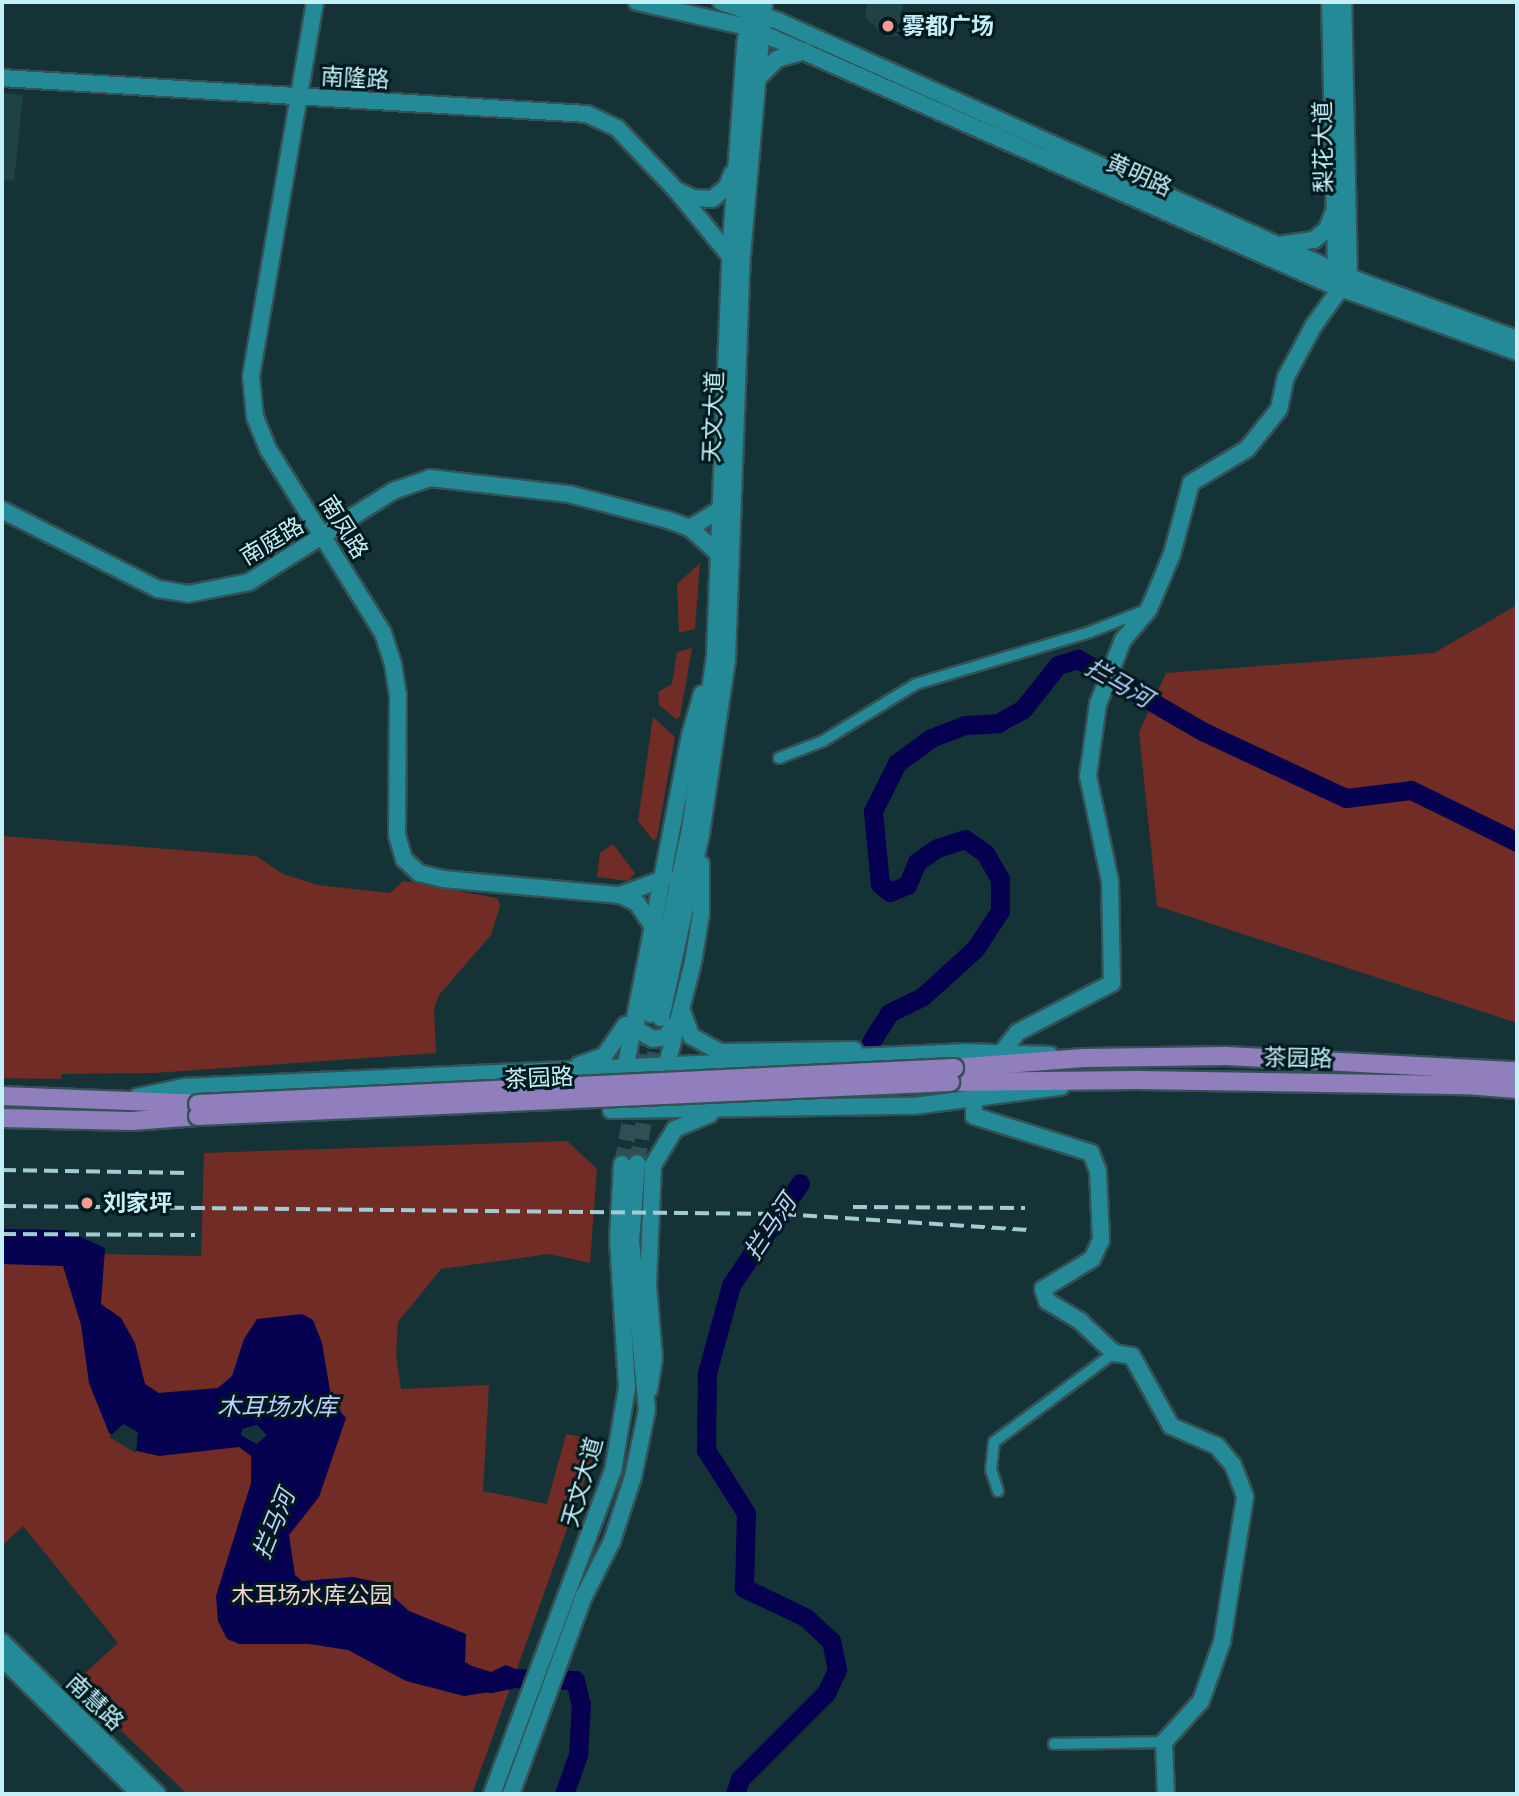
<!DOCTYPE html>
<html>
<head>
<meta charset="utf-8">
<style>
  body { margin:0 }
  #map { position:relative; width:1519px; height:1796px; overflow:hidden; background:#153337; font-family:Cabin,"Noto Sans SC",sans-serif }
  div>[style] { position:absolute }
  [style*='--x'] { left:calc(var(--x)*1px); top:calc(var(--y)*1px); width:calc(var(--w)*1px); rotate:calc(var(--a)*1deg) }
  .built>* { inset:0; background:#1f4246 }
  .green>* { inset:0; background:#702c25 }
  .water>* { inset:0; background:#05004f }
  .pier>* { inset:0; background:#153337 }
  .river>* { height:19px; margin:-9.5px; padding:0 9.5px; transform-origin:9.5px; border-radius:9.5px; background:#05004f }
  .secondary-tunnel>* { height:16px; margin-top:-8px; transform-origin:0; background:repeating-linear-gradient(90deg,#2f4f54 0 16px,transparent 0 24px) }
  .roads { filter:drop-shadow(2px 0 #335156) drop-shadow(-2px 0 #335156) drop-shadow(0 2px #335156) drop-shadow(0 -2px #335156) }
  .street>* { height:10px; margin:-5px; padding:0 5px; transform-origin:5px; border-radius:5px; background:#258a97 }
  .secondary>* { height:16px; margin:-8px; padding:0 8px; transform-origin:8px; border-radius:8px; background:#258a97 }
  .primary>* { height:18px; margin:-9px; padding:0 9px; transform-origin:9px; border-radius:9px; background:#917ebd }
  .rail>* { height:3.5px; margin-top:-1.75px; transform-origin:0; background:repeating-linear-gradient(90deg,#a3ccd2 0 14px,transparent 0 21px) }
  .bridges { filter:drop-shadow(2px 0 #335156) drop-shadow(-2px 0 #335156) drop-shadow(0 2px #335156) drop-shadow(0 -2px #335156) }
  .primary-bridge>* { height:18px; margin:-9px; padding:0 9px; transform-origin:9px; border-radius:9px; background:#917ebd }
  .dots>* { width:19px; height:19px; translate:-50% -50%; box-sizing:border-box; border:4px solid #001a1e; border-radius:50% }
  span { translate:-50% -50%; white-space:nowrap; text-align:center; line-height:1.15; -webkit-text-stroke:6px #001a1e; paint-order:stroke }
  .poi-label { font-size:23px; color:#c4eff6; font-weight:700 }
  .left { translate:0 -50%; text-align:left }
  .street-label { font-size:23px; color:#c4eff6 }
  .park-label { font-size:23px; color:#f1d4d0 }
  .water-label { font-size:24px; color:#bed0fd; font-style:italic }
  .frame { position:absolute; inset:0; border:4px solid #c4eff6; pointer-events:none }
</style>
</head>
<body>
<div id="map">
  <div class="built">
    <div style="clip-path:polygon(867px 2px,903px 2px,899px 36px,886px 37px,865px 17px)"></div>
    <div style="clip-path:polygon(2px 93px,23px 95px,14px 181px,2px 180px)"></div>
  </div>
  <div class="green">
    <div style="clip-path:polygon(700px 563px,695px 629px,679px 633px,677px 584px)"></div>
    <div style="clip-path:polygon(1517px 605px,1517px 1023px,1157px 906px,1139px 732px,1166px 673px,1434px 653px)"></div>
    <div style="clip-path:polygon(692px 648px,680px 717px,676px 719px,659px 705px,658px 692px,672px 684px,677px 652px)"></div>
    <div style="clip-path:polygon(653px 717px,675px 737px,657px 838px,653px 840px,638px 821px)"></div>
    <div style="clip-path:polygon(2px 836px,256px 856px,283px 874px,318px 885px,390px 893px,403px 881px,497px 898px,500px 906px,491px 935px,439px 995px,434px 1009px,436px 1053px,154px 1073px,62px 1074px,61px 1079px,2px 1078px)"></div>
    <div style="clip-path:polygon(613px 844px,635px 873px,629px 881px,597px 877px,600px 853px)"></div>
    <div style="clip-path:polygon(567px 1141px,597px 1169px,590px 1263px,549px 1254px,441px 1269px,398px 1322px,396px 1354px,401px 1389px,489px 1385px,483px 1491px,547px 1504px,566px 1434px,599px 1440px,472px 1794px,187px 1794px,73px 1684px,118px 1643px,23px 1526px,2px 1546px,2px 1252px,201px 1256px,204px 1153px)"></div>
  </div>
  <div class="water">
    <div style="clip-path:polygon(2px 1229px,65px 1230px,105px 1248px,101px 1304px,121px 1318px,135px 1343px,145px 1384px,159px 1393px,218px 1388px,232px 1376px,244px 1339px,257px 1319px,302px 1314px,313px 1320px,322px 1343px,332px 1402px,346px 1418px,319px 1497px,289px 1535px,295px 1575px,302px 1581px,353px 1577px,377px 1582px,409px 1611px,466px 1634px,465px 1662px,472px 1666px,491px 1672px,506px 1665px,518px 1670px,510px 1689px,464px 1696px,406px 1681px,348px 1650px,309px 1644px,239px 1644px,227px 1639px,218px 1621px,216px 1596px,251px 1483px,251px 1456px,239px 1447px,159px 1456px,137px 1451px,109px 1433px,89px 1383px,81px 1325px,63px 1266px,2px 1264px)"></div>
  </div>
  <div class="pier">
    <div style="clip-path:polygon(123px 1424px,138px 1432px,136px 1453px,109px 1437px)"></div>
    <div style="clip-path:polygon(257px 1425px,267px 1435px,257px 1444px,241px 1435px,242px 1429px)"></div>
  </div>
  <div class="river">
    <div style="--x:871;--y:1042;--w:34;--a:-58"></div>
    <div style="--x:889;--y:1013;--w:37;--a:-26"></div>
    <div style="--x:922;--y:997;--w:72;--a:-42.2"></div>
    <div style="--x:975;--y:949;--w:45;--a:-56.7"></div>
    <div style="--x:1000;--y:911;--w:32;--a:-90"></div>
    <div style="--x:1000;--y:879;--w:30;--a:-120"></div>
    <div style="--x:985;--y:853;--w:24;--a:-145"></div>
    <div style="--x:965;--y:839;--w:29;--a:162"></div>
    <div style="--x:937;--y:848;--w:24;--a:145"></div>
    <div style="--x:917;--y:862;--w:25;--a:113"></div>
    <div style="--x:907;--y:885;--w:18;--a:158"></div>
    <div style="--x:890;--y:892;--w:13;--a:-141"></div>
    <div style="--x:880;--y:884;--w:73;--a:-95.5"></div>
    <div style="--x:873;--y:811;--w:54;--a:-63.4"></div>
    <div style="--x:897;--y:763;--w:42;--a:-36.3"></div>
    <div style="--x:931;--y:738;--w:36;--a:-21"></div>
    <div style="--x:965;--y:725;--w:33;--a:-3"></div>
    <div style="--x:998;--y:723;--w:29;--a:-29"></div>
    <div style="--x:1023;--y:709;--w:56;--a:-51.5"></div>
    <div style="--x:1058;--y:665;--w:21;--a:-17"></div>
    <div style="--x:1078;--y:659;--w:143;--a:30.1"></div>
    <div style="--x:1202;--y:731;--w:159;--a:25"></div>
    <div style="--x:1346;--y:798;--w:65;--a:-7"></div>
    <div style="--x:1411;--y:790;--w:118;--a:26.1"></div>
    <div style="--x:491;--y:1683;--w:24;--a:-12"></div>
    <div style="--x:514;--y:1678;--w:61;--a:1.9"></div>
    <div style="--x:575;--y:1680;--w:26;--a:77"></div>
    <div style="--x:581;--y:1705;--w:50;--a:93.4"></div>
    <div style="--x:578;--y:1755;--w:41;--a:109.7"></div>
    <div style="--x:735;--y:1794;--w:16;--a:-72"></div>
    <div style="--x:740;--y:1779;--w:122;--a:-45"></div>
    <div style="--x:826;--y:1693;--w:26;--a:-65"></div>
    <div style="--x:837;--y:1669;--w:29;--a:-102"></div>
    <div style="--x:831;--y:1641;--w:35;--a:-137"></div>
    <div style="--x:805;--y:1617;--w:68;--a:-154.6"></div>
    <div style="--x:744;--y:1588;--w:75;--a:-88.5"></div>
    <div style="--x:746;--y:1513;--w:75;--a:-122.4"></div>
    <div style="--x:706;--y:1450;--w:77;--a:-89.3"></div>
    <div style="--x:707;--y:1373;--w:91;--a:-74.7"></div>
    <div style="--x:731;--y:1285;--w:123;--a:-55.9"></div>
  </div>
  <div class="secondary-tunnel">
    <div style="--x:637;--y:1163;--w:147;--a:-80.6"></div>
    <div style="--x:622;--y:1164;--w:153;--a:-79.4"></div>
  </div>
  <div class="roads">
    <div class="street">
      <div style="--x:779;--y:758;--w:47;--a:-21.1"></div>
      <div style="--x:823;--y:741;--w:109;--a:-31.5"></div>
      <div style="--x:916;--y:684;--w:182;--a:-16.6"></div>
      <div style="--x:1090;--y:632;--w:60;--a:-21.4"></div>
      <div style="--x:998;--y:1491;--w:22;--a:-108"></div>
      <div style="--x:991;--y:1470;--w:28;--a:-84"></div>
      <div style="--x:994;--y:1442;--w:149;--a:-36.6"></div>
      <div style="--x:1054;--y:1744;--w:110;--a:-1"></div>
    </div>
    <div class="secondary">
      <div style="--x:315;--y:2;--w:380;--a:99.7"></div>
      <div style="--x:251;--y:377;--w:40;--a:84.3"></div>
      <div style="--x:255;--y:417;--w:35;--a:68"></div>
      <div style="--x:268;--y:449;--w:217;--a:58"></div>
      <div style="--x:383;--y:633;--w:33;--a:72"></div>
      <div style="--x:393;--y:664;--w:30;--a:81"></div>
      <div style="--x:398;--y:694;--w:141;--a:90.4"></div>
      <div style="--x:397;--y:835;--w:25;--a:74"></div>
      <div style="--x:404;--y:859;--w:21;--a:43"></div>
      <div style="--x:419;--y:873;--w:25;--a:14"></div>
      <div style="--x:443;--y:879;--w:178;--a:5.2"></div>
      <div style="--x:620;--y:895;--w:19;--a:25"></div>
      <div style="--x:637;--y:903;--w:30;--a:56"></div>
      <div style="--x:637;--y:2;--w:114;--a:12.7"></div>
      <div style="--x:748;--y:27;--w:635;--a:23.86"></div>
      <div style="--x:1329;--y:284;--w:200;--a:19.9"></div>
      <div style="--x:721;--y:2;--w:60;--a:18.4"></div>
      <div style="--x:778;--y:21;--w:626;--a:24.15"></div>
      <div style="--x:1349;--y:277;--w:179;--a:20.3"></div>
      <div style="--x:1330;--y:2;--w:268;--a:88.7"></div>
      <div style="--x:1336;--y:270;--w:9;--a:117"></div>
      <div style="--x:759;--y:77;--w:25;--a:-45"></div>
      <div style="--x:777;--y:59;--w:29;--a:-16"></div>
      <div style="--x:2;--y:78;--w:586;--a:3.52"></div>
      <div style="--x:587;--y:114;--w:33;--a:25"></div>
      <div style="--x:617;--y:128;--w:86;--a:46.4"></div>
      <div style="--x:1284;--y:244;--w:30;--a:-8"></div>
      <div style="--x:1314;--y:240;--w:17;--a:-40"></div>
      <div style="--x:1327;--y:229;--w:17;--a:-69"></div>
      <div style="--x:730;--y:256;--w:85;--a:-129.3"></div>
      <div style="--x:676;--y:190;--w:19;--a:25"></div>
      <div style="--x:693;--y:198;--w:19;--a:3"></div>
      <div style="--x:712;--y:199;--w:19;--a:-39"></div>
      <div style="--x:727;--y:187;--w:14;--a:-69"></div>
      <div style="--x:2;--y:510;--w:175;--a:26.9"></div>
      <div style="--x:158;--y:589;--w:30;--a:9"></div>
      <div style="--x:188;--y:594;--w:62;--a:-11.1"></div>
      <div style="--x:249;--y:582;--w:170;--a:-32.3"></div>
      <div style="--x:393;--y:491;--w:39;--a:-19"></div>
      <div style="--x:430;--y:478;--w:140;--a:6.6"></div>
      <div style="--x:569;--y:494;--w:102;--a:14.7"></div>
      <div style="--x:668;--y:520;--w:23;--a:20"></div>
      <div style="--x:690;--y:528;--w:38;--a:42"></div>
      <div style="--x:690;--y:528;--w:36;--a:-32"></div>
      <div style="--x:702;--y:694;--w:43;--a:106.3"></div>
      <div style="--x:690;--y:735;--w:339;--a:101"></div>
      <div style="--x:625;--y:1068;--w:44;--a:108.4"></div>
      <div style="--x:611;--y:1110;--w:303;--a:-0.8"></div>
      <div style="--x:914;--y:1106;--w:148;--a:-7.4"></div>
      <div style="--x:620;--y:895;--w:49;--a:-20.3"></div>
      <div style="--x:682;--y:1011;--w:27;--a:70"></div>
      <div style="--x:691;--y:1036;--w:33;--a:29"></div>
      <div style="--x:720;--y:1052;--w:134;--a:-0.9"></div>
      <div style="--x:650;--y:1014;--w:189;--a:-77.8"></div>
      <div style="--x:690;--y:829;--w:176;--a:-81.8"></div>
      <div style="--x:715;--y:655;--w:399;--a:-87.8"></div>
      <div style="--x:730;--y:256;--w:212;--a:-85.9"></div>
      <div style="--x:745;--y:45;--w:44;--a:-80.8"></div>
      <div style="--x:636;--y:1016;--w:14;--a:86"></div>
      <div style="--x:637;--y:1030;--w:18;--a:29"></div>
      <div style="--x:653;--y:1039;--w:12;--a:-9"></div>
      <div style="--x:665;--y:1037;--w:17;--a:-50"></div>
      <div style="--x:661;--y:1018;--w:188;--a:-77.7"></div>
      <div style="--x:701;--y:834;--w:177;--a:-81.5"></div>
      <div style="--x:727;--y:659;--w:403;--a:-87.9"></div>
      <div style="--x:742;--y:256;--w:255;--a:-85"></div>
      <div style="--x:1003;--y:1051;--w:24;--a:-52"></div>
      <div style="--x:1018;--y:1032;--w:106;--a:-27.5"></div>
      <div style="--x:1112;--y:983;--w:102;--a:-91.1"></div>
      <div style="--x:1110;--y:881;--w:107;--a:-101.8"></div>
      <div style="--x:1088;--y:776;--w:73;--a:-82.1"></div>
      <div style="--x:1098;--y:704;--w:69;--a:-68.7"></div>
      <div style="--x:1123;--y:640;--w:40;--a:-50"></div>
      <div style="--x:1149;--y:609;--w:60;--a:-67.3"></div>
      <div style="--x:1172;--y:554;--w:73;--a:-75"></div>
      <div style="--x:1191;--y:483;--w:66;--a:-31.3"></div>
      <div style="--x:1247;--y:449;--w:51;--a:-51.3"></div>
      <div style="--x:1279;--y:409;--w:33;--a:-78"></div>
      <div style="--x:1286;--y:377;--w:59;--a:-61.7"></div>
      <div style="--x:1314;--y:325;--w:59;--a:-53.9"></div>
      <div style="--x:1349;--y:277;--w:275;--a:-91.2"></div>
      <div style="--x:579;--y:1065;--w:27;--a:-20"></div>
      <div style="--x:604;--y:1056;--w:38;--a:-55"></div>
      <div style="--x:664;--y:1076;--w:118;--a:-75.7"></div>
      <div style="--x:693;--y:962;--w:49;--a:-80.5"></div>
      <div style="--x:701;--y:914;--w:50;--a:-90"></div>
      <div style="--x:137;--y:1097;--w:48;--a:-12"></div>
      <div style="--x:184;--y:1087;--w:784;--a:-2.56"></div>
      <div style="--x:967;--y:1052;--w:83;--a:2.1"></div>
      <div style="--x:974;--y:1100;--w:16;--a:90"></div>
      <div style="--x:974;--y:1116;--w:123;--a:17.5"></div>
      <div style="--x:1091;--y:1153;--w:19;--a:69"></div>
      <div style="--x:1098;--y:1171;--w:69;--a:87.5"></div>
      <div style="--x:1101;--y:1240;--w:21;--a:115"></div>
      <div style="--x:1092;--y:1259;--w:57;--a:148.5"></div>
      <div style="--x:1043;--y:1289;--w:13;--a:72"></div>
      <div style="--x:1047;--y:1301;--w:39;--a:31"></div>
      <div style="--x:1080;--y:1321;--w:47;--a:43.3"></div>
      <div style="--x:1114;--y:1353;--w:18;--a:9"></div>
      <div style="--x:1132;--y:1356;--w:80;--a:60.9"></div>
      <div style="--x:1171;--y:1426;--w:50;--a:23.5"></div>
      <div style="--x:1217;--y:1446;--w:25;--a:50"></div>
      <div style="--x:1233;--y:1465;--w:34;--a:69"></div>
      <div style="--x:1245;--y:1497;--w:147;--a:99"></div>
      <div style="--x:1222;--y:1642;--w:63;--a:109.6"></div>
      <div style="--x:1201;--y:1701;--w:55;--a:132.1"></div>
      <div style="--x:1164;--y:1742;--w:52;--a:87.8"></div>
      <div style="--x:649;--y:1390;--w:32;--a:-81"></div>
      <div style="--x:654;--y:1358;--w:73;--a:-94.7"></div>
      <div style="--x:648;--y:1285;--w:120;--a:-87.6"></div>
      <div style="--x:653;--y:1165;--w:42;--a:-58.6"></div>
      <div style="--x:675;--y:1129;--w:38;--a:-23"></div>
      <div style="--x:2;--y:1642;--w:217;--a:44.4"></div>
      <div style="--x:2;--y:1658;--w:194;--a:44.6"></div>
      <div style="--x:492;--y:1794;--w:345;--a:-69.5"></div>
      <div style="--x:613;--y:1471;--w:85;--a:-80.5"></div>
      <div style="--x:627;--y:1387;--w:147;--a:-93.5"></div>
      <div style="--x:618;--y:1240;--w:76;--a:-87"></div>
      <div style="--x:511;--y:1794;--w:211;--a:-69.8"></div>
      <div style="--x:584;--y:1596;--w:62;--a:-63"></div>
      <div style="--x:612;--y:1541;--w:67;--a:-71.8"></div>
      <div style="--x:633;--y:1477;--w:68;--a:-78.2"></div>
      <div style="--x:647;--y:1410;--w:170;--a:-95.4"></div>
      <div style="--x:631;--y:1241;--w:78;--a:-85.6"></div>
    </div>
    <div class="primary">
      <div style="--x:954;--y:1068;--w:130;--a:-4.4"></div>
      <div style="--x:1084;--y:1058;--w:142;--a:-0.8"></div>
      <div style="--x:1226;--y:1056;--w:291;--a:3"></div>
      <div style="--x:950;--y:1082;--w:187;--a:-0.6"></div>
      <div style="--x:1137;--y:1080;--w:329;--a:0.9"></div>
      <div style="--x:1466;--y:1085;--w:51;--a:4.5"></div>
      <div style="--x:2;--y:1096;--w:196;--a:2.3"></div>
      <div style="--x:2;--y:1118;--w:130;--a:1.3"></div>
      <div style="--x:132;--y:1121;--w:66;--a:-4.3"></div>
    </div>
  </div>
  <div class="rail">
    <div style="--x:2;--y:1170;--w:189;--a:0.9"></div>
    <div style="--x:2;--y:1206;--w:780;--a:0.59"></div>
    <div style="--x:782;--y:1214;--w:247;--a:3.7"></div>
    <div style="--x:853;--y:1207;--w:172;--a:0.3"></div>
    <div style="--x:2;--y:1234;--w:193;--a:0.3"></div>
  </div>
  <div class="bridges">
    <div class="primary-bridge">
      <div style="--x:198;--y:1104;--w:757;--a:-2.73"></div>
      <div style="--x:198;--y:1116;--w:753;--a:-2.59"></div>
    </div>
  </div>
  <div class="dots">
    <div style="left:888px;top:26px;background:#f59c91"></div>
    <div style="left:87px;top:1203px;background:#f59c91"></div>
  </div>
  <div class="poi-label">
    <span class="left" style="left:902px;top:26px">雾都广场</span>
    <span class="left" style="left:103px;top:1203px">刘家坪</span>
  </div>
  <div class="street-label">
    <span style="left:355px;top:78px;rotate:3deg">南隆路</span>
    <span style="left:1323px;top:147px;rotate:-91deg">梨花大道</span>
    <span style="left:1139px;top:175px;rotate:24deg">黄明路</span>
    <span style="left:713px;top:417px;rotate:-88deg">天文大道</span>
    <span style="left:344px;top:527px;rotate:58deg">南凤路</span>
    <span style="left:272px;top:541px;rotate:-31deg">南庭路</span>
    <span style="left:1298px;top:1058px;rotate:1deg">茶园路</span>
    <span style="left:539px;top:1078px;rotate:-3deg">茶园路</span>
    <span style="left:582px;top:1482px;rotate:-74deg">天文大道</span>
    <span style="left:95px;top:1702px;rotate:44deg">南慧路</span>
  </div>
  <div class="park-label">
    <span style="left:312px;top:1595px">木耳场水库公园</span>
  </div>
  <div class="water-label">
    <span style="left:1119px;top:683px;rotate:30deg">拦马河</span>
    <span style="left:770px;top:1227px;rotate:-56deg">拦马河</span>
    <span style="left:277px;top:1407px">木耳场水库</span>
    <span style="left:274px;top:1524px;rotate:-68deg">拦马河</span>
  </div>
  <div class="frame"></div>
</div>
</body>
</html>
